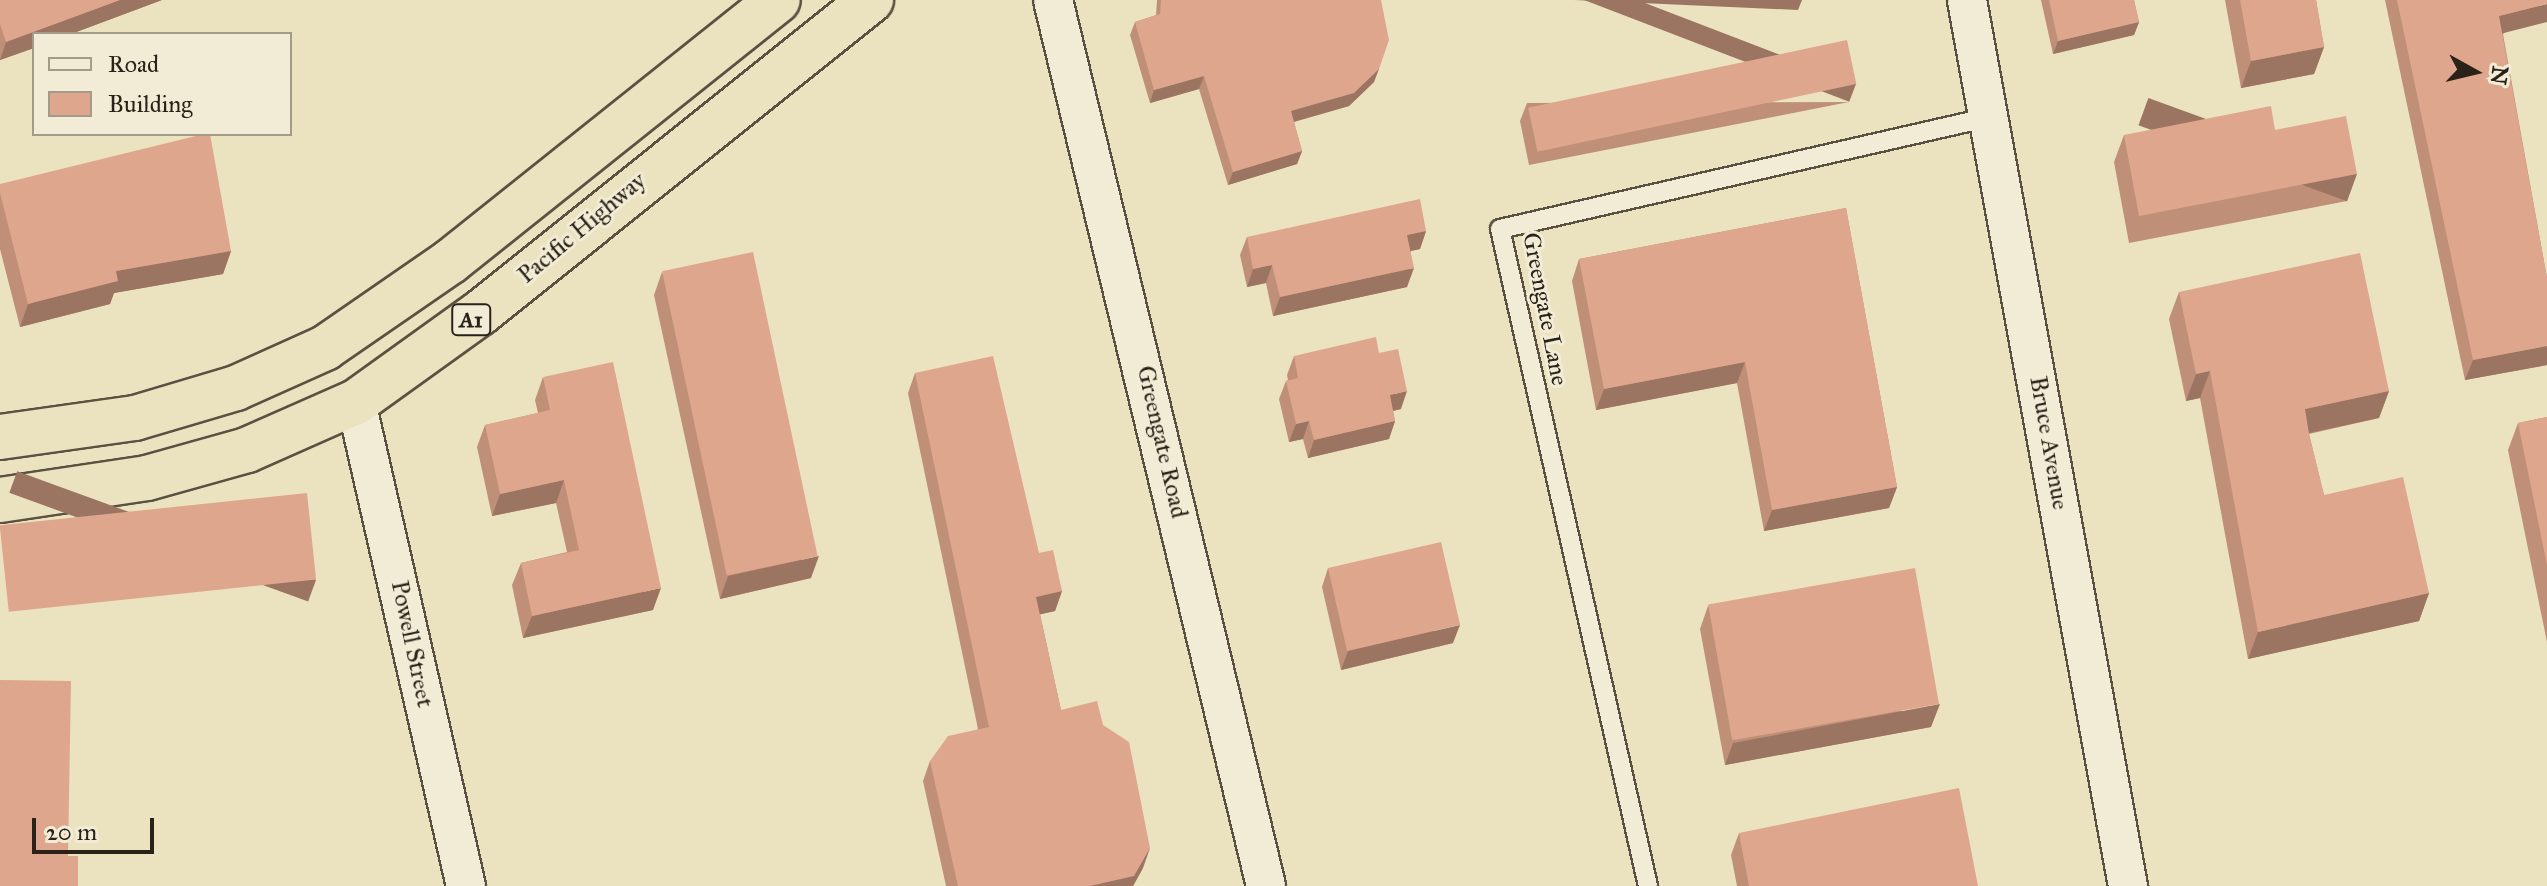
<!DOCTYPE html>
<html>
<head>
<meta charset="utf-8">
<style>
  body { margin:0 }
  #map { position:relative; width:2547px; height:886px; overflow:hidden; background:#ebe2c0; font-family:"IM FELL Great Primer",serif }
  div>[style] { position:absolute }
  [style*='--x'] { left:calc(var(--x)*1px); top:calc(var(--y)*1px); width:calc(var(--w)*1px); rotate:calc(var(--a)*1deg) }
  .roads { filter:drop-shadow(2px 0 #5a5142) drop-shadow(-2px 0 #5a5142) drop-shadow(0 2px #5a5142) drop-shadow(0 -2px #5a5142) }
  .lane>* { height:18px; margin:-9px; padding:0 9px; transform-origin:9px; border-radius:9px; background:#f2ecd6 }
  .street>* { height:38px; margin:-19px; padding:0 19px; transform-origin:19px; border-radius:19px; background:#f2ecd6 }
  .highway>* { height:44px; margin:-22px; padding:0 22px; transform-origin:22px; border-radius:22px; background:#ebe2c0 }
  .wall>* { inset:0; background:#bf8f78 }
  .shaded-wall>* { inset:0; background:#9b7462; transform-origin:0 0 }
  .building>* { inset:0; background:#dea68c; transform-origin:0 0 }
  span { translate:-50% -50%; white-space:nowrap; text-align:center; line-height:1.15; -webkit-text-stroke:6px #f2ecd6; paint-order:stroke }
  .shield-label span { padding:2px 6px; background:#f2ecd6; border:2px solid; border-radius:6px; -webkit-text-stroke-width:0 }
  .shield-label { font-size:22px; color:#2a2118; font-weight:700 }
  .street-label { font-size:24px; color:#2a2118 }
  .legend { position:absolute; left:32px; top:32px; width:260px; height:104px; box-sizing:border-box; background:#f2ecd6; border:2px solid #a29b8a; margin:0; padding:10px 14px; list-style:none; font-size:24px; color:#2a2118 }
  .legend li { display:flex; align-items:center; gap:16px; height:40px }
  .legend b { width:40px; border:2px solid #a29b8a }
  .north { position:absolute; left:2435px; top:32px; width:80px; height:80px; -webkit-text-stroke:6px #f2ecd6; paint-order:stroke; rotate:98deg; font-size:22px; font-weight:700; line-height:32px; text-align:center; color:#2a2118 }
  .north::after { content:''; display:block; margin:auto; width:28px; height:36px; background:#2a2118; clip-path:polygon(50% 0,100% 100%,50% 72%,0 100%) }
  .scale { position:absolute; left:32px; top:818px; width:122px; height:36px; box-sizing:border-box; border:4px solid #2a2118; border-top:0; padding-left:10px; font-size:24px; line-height:28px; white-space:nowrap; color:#2a2118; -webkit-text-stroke:6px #f2ecd6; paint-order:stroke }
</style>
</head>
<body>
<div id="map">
  <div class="roads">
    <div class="lane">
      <div style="--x:1648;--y:886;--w:673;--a:-102.69"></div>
      <div style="--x:1500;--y:229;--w:503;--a:-12.88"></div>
    </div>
    <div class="street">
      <div style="--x:1053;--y:0;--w:911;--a:76.48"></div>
      <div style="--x:1967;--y:0;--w:901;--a:79.7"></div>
      <div style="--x:356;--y:402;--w:496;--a:77.2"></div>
    </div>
    <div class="highway">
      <div style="--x:0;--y:437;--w:136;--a:-8"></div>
      <div style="--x:135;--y:418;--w:105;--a:-16.5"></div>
      <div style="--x:236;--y:388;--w:98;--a:-24.2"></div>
      <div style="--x:325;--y:348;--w:153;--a:-34.6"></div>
      <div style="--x:451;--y:261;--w:418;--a:-38.6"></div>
      <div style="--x:0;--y:500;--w:149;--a:-8.5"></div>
      <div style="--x:147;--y:478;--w:104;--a:-15.6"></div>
      <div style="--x:247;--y:450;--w:119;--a:-23.8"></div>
      <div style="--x:356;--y:402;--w:153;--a:-35.7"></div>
      <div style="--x:480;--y:313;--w:501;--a:-38.68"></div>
    </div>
  </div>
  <div class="wall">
    <div style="clip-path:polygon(0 0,162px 0,71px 34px,34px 34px,34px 48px,0 60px)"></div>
    <div style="clip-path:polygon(1157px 0,1381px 0,1374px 82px,1349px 106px,1294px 122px,1302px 151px,1297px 164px,1228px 185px,1199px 89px,1150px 103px,1130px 35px,1135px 22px,1156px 15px)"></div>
    <div style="clip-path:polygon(2041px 0,2134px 0,2139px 22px,2134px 35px,2053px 54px)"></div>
    <div style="clip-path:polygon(2225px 0,2316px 0,2324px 47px,2314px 74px,2241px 88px)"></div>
    <div style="clip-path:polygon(2385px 0,2547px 0,2503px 34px,2547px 278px,2547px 365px,2465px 380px)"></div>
    <div style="clip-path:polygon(1849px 102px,1529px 165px,1520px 121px,1527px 103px)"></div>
    <div style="clip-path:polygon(2275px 130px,2347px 201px,2129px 243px,2114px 162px,2124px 135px)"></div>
    <div style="clip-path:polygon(0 184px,231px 251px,223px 274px,114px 293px,110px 304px,20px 327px,0 249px)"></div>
    <div style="clip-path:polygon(1846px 208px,1897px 487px,1889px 508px,1764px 531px,1737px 383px,1596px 410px,1572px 281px,1579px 259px)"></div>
    <div style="clip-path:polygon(1426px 231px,1420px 249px,1411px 251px,1407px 287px,1273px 316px,1266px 283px,1247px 287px,1240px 255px,1247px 237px)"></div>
    <div style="clip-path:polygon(662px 272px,811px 578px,720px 599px,654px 295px)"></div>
    <div style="clip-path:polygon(2179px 292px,2389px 391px,2379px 418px,2309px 434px,2324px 495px,2429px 593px,2419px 621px,2248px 659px,2200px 398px,2186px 401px,2169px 319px)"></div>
    <div style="clip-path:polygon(1379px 353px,1401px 409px,1393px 411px,1395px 421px,1389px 439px,1308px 458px,1303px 439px,1289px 442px,1279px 399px,1286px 381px,1288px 380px,1287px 375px,1294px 356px)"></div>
    <div style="clip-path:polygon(915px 373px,1039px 553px,1062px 591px,1055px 611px,1040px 614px,1061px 710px,1103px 725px,1143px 868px,1133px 886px,946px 886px,923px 781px,930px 761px,978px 729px,908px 393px)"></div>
    <div style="clip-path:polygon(543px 377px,653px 610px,523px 638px,512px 585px,521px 563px,567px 552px,556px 503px,492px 516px,477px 447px,485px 425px,538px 413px,535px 400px)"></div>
    <div style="clip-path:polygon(2547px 417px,2547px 642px,2508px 450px,2518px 423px)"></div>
    <div style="clip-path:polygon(1328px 568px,1453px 643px,1341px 670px,1322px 587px)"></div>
    <div style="clip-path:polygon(1708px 606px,1931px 727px,1725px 765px,1700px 629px)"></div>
    <div style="clip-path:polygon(1739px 833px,1978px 886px,1737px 886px,1731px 855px)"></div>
  </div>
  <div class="shaded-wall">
    <div style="clip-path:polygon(120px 0,162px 0,71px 34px,34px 34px,34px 48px,0 60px,6px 42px)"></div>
    <div style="clip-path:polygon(1574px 0,1802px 0,1798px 10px)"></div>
    <div style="clip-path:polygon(2547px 4px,2547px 22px,2492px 36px,2499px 16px)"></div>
    <div style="clip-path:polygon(2139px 22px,2134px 35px,2053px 54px,2058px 41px)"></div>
    <div style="clip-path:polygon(2324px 47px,2314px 74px,2241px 88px,2251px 61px)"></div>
    <div style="clip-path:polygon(1379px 69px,1374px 82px,1349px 106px,1286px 124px,1291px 111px)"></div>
    <div style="clip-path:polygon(1204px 76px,1199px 89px,1150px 103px,1154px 90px)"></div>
    <div style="left:1856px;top:84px;width:19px;height:326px;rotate:111deg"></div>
    <div style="clip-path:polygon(1302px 151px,1297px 164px,1228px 185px,1233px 172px)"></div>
    <div style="left:2357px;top:174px;width:29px;height:222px;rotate:110deg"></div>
    <div style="clip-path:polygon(1426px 231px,1420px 249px,1401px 253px,1407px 235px)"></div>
    <div style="clip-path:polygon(231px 251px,223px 274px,114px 293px,110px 304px,20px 327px,28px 304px,116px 271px)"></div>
    <div style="clip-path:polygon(1272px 265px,1266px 283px,1247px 287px,1253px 269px)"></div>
    <div style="clip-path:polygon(1414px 268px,1407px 287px,1273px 316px,1280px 297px)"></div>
    <div style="clip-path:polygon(2547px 346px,2547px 365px,2465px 380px,2473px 360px)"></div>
    <div style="clip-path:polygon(1745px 362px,1737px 383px,1596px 410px,1604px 389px)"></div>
    <div style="clip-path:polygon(2210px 371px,2200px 398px,2186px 401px,2196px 374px)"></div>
    <div style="clip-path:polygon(1407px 391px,1401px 409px,1383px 413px,1390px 395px)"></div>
    <div style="clip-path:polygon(2389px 391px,2379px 418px,2295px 436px,2305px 409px)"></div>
    <div style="clip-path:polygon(1309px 421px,1303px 439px,1289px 442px,1296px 424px)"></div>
    <div style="clip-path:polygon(1395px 421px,1389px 439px,1308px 458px,1314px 440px)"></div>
    <div style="clip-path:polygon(564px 480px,556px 503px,492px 516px,500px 494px)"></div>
    <div style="clip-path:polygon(1897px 487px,1889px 508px,1764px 531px,1772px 510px)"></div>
    <div style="clip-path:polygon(819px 556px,811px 578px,720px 599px,728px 576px)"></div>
    <div style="left:316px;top:580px;width:23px;height:318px;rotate:110deg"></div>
    <div style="clip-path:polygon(661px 588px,653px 610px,523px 638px,532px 616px)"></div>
    <div style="clip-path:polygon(1062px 591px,1055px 611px,1029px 617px,1036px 597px)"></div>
    <div style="clip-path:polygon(2429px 593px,2419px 621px,2248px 659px,2258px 632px)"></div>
    <div style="clip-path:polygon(1460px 625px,1453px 643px,1341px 670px,1348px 651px)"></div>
    <div style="clip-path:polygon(1940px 704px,1931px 727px,1725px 765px,1733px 743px)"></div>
    <div style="clip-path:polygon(1150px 848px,1143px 868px,1133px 886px,1090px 886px)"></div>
  </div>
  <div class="building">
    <div style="clip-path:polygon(0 0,120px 0,6px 42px,0 24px)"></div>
    <div style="clip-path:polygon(1161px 0,1381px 0,1389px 40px,1379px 69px,1354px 93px,1291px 111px,1302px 151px,1233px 172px,1204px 76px,1154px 90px,1135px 22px,1160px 14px)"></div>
    <div style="clip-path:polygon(2049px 0,2134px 0,2139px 22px,2058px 41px)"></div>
    <div style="clip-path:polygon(2240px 0,2316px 0,2324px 47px,2251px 61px)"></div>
    <div style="clip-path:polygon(2397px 0,2547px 0,2547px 4px,2499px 16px,2547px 278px,2547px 346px,2473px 360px)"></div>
    <div style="left:1847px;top:40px;width:45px;height:326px;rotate:78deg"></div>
    <div style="clip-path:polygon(2271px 106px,2275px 130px,2346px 116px,2357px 174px,2139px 216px,2124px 135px)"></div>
    <div style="clip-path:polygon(204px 134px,210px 134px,231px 251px,116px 271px,118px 281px,28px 304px,0 193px,0 184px)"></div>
    <div style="clip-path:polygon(1420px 199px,1426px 231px,1407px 235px,1414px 268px,1280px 297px,1272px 265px,1253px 269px,1247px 237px)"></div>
    <div style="clip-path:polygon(1846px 208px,1897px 487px,1772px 510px,1745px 362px,1604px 389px,1579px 259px)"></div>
    <div style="left:753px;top:252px;width:311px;height:93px;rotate:78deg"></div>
    <div style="clip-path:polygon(2360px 253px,2389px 391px,2305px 409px,2309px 434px,2324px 495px,2403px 477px,2429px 593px,2258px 632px,2210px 371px,2196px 374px,2179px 292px)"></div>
    <div style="clip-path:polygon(1376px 337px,1379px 353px,1398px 349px,1407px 391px,1390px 395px,1395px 421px,1314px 440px,1309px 421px,1296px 424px,1286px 381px,1298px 378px,1294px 356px)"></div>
    <div style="clip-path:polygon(993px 356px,1039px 553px,1053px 550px,1062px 591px,1036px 597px,1061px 710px,1097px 701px,1103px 725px,1129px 742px,1150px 848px,1134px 876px,1090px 886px,958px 886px,930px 761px,948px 736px,989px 727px,915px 373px)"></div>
    <div style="clip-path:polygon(613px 362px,661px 588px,532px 616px,521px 563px,579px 550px,564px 480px,500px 494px,485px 425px,550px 410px,543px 377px)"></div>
    <div style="clip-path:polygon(2547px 417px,2547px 565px,2518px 423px)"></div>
    <div style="left:307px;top:493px;width:87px;height:309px;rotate:84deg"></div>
    <div style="left:1441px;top:542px;width:85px;height:116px;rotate:77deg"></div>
    <div style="left:1915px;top:568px;width:138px;height:210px;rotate:80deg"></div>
    <div style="clip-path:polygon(0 680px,71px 681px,68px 856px,78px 856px,78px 886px,0 886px)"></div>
    <div style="clip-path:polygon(1959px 788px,1978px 886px,1749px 886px,1739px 833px)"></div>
  </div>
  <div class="shield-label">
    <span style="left:471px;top:320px">A1</span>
  </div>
  <div class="street-label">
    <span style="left:582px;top:228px;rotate:-40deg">Pacific Highway</span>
    <span style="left:1545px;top:309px;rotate:79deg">Greengate Lane</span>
    <span style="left:1162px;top:442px;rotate:77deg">Greengate Road</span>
    <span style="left:2049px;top:443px;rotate:80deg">Bruce Avenue</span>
    <span style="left:412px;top:644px;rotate:78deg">Powell Street</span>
  </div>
  <ul class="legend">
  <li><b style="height:10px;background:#f2ecd6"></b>Road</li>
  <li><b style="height:22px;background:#dea68c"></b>Building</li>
  </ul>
  <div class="north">N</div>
  <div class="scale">20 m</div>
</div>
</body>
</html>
